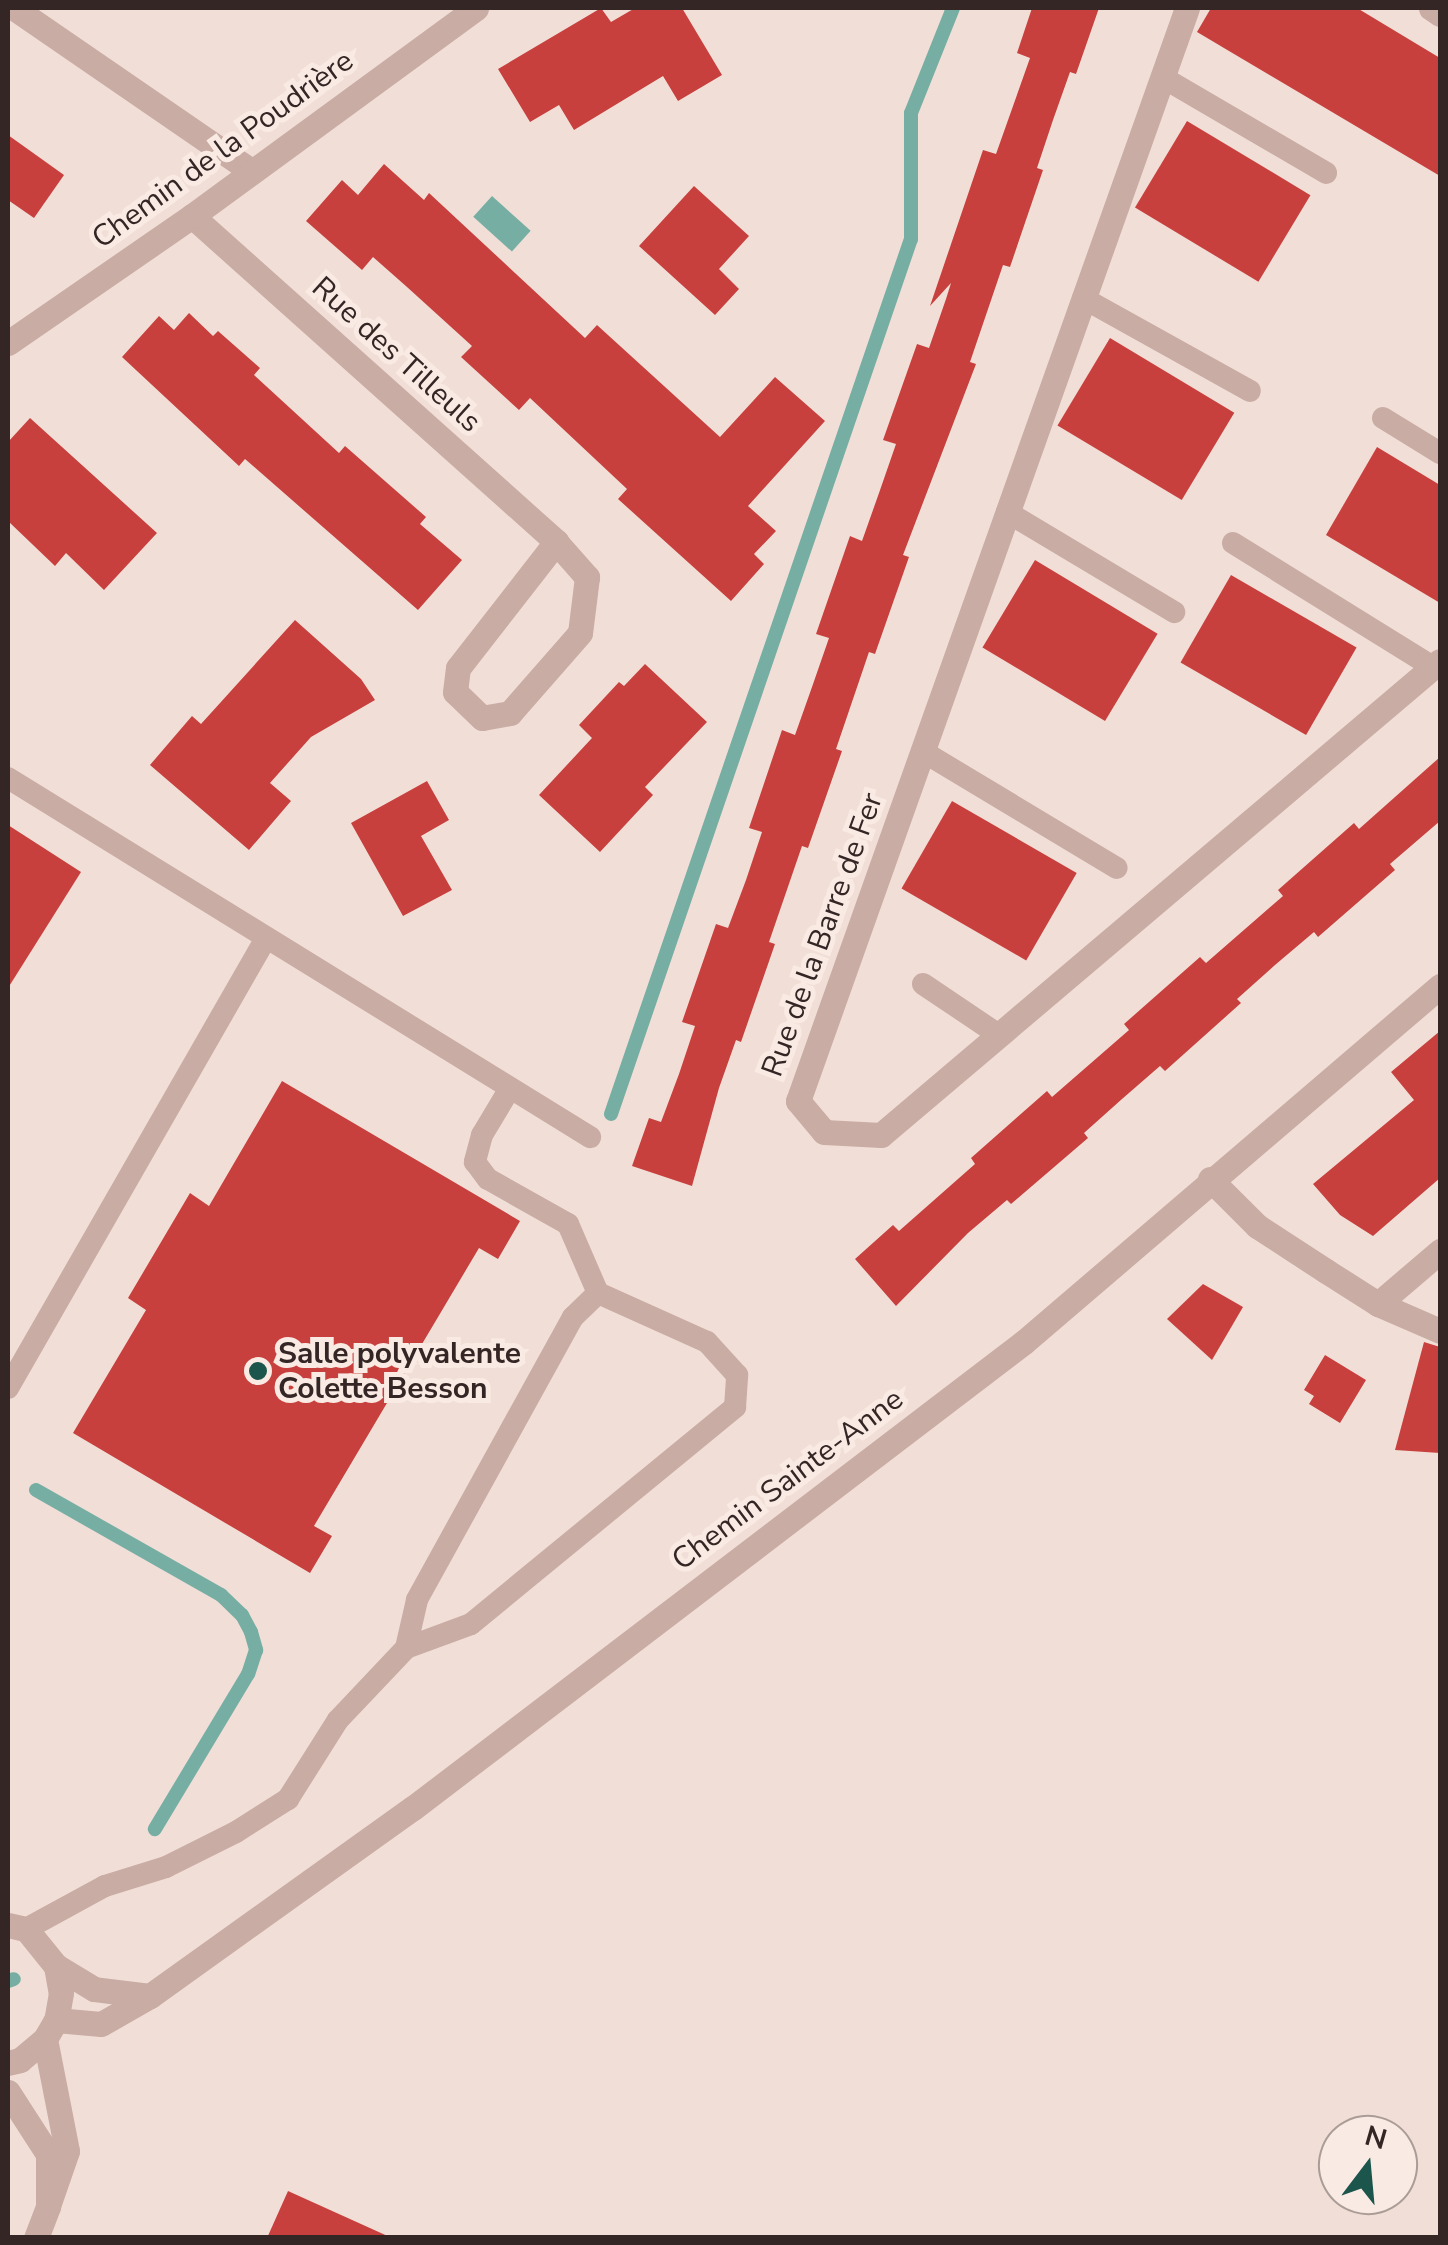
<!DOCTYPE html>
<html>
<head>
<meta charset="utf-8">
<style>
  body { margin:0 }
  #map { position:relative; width:1448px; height:2245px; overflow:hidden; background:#f1dfd7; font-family:"Nunito Sans",sans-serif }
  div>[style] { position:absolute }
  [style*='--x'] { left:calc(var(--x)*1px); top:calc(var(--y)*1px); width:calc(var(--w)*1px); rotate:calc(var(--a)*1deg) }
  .water>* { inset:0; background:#76aea4; transform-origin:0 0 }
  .stream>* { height:14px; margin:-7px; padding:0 7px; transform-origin:7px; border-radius:7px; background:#76aea4 }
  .building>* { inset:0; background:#c8403e; transform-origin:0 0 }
  .service>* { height:22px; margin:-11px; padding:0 11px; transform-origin:11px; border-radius:11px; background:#c9aca3 }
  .minor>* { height:25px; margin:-12.5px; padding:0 12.5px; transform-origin:12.5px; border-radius:12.5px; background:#c9aca3 }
  .dots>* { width:28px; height:28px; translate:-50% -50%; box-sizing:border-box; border:5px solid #f9eae3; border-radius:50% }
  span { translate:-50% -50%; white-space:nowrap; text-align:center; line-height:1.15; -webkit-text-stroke:10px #f9eae3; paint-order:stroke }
  .street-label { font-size:30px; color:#342625 }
  .poi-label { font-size:30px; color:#342625; font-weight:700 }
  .left { translate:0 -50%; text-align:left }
  .frame { position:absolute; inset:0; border:10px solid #342625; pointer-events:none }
  .north { position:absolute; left:1318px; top:2115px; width:100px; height:100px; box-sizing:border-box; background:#f9eae3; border:2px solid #aa9c97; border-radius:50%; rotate:16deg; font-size:28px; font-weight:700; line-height:40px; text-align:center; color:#342625 }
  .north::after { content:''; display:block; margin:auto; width:35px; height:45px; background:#1b554c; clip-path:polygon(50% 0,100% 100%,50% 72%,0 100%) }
</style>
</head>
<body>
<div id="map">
  <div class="water">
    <div style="left:492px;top:196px;width:52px;height:28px;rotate:42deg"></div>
  </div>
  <div class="stream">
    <div style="--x:611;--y:1114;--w:925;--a:-71.08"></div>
    <div style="--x:911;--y:239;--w:126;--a:-90"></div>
    <div style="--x:911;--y:113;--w:113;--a:-68.2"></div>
    <div style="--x:36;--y:1490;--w:213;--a:29.6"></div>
    <div style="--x:221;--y:1595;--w:29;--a:44"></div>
    <div style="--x:242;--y:1615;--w:19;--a:62"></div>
    <div style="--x:251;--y:1632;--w:19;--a:74"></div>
    <div style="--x:256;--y:1650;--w:25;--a:108"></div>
    <div style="--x:248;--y:1674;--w:181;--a:121"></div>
    <div style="--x:8;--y:1981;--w:6;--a:-18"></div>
  </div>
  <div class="building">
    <div style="clip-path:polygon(601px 8px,611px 22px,635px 8px,682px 8px,722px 75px,678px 101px,663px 76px,574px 130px,559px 105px,530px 122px,498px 69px)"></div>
    <div style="clip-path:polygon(1032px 8px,1099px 8px,1076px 74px,1070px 72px,1053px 120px,1037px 168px,1043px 170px,1010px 267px,1003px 265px,970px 362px,976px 364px,903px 555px,909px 557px,875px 654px,869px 652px,836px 749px,842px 751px,808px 848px,802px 846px,769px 942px,775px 944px,741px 1042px,736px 1040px,719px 1088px,692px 1186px,632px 1166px,649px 1118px,661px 1122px,679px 1074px,695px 1026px,682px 1022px,716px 924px,728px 928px,746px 880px,762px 832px,749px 828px,782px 730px,795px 735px,812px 687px,829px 638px,816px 634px,850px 536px,862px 541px,879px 493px,896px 444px,883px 440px,917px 344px,929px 348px,946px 299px,951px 283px,930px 306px,983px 150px,996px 154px,1030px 58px,1017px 53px)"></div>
    <div style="clip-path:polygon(1211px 8px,1357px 8px,1440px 58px,1440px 176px,1197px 32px)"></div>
    <div style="left:1187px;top:121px;width:144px;height:101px;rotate:31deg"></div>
    <div style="clip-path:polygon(8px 135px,64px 175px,34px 218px,8px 200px)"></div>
    <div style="clip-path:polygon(384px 164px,424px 200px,429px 193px,585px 338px,597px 325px,720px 437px,775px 377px,825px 421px,748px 506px,776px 531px,754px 554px,764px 564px,731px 601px,618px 499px,627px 489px,530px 398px,519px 410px,461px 357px,472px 346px,407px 287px,373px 257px,362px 270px,306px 221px,342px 180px,358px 195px)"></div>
    <div style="clip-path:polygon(694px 186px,749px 236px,719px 269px,739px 289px,715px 315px,639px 246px)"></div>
    <div style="clip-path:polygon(189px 313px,213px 336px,218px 331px,260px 368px,254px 375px,339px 453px,345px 446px,426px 517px,420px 524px,462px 560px,418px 610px,245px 459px,239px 466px,122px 357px,159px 316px,174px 330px)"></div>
    <div style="left:1110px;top:338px;width:145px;height:102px;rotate:31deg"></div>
    <div style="clip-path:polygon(30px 418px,157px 533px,104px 590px,66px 553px,55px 566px,8px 521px,8px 442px)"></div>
    <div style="clip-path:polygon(1377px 447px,1440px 485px,1440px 603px,1326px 535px)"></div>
    <div style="left:1035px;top:560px;width:143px;height:102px;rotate:31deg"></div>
    <div style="left:1231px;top:575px;width:145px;height:101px;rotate:30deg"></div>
    <div style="clip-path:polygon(295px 620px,361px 679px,375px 700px,311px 737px,270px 783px,291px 801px,249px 850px,150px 765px,192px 716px,201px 724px)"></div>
    <div style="clip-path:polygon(645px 664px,707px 722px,645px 787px,653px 795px,600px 852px,539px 795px,592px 738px,579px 725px,619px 682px,624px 686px)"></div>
    <div style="clip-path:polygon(1440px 757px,1440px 821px,1390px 864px,1395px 870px,1318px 937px,1314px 932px,1275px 965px,1237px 999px,1241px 1003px,1165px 1071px,1160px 1066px,1122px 1099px,1084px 1133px,1088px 1138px,1011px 1204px,1007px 1200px,968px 1233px,896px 1306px,855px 1259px,893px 1225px,899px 1231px,975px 1164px,971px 1158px,1047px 1091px,1052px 1097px,1129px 1030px,1124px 1024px,1200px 957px,1206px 963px,1283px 896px,1278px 890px,1354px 823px,1359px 829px)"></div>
    <div style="clip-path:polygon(427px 781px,449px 820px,421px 836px,452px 890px,403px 916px,351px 823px)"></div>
    <div style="left:952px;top:801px;width:144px;height:101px;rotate:30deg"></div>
    <div style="clip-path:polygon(8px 825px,81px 872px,8px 988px)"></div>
    <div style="clip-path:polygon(1440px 1031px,1440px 1178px,1373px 1236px,1340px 1215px,1313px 1184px,1414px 1100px,1391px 1072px)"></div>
    <div style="clip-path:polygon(282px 1081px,520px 1221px,498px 1259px,479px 1248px,314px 1526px,332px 1536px,310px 1573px,73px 1433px,146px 1310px,128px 1298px,190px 1193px,209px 1206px)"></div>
    <div style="clip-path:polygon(1203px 1284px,1243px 1307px,1212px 1360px,1167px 1319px)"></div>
    <div style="clip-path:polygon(1424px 1342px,1440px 1347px,1440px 1453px,1395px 1450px)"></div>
    <div style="clip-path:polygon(1325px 1355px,1366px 1380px,1340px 1423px,1309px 1404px,1314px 1396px,1304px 1390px)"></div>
    <div style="clip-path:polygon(288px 2191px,392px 2238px,267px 2238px)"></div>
  </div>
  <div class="service">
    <div style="--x:1162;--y:77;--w:190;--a:30.3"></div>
    <div style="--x:1083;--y:298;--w:191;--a:29.1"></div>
    <div style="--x:1383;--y:418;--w:67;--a:31.6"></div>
    <div style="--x:1007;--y:512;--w:195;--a:30.9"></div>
    <div style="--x:1233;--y:543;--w:235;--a:31.8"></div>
    <div style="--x:922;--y:751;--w:227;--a:31"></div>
    <div style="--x:8;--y:778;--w:684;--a:31.67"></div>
    <div style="--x:923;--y:984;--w:92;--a:33.9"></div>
    <div style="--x:509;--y:1090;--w:52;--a:121"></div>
    <div style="--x:482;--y:1135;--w:28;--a:105"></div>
    <div style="--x:475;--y:1162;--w:21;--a:53"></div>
    <div style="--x:488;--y:1179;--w:92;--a:29.4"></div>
    <div style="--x:568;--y:1224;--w:75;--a:66.5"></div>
    <div style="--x:598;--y:1293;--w:35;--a:136"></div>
    <div style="--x:573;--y:1317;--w:323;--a:118.9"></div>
    <div style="--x:417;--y:1600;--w:49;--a:102.9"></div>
    <div style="--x:406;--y:1648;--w:69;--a:-20.3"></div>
    <div style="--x:471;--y:1624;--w:342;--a:-39.4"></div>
    <div style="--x:735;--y:1407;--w:32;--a:-86"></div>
    <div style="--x:737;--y:1375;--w:45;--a:-132.3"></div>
    <div style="--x:707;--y:1342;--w:120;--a:-155.8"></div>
    <div style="--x:8;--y:1388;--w:519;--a:-60.17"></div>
    <div style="--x:26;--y:1929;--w:90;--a:-28.6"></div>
    <div style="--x:105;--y:1886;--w:64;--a:-17.3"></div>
    <div style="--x:166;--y:1867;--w:78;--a:-26.6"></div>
    <div style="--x:236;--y:1832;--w:62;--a:-32.4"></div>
    <div style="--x:288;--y:1799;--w:93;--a:-57.7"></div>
    <div style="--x:338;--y:1720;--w:99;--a:-46.6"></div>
  </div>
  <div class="minor">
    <div style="--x:14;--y:8;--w:286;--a:34.5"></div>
    <div style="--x:1187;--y:8;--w:1160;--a:109.59"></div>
    <div style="--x:798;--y:1101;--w:40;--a:50"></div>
    <div style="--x:824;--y:1132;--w:57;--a:3"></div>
    <div style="--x:881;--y:1135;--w:733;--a:-40.3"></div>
    <div style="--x:1431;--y:8;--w:11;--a:34"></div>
    <div style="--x:192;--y:216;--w:489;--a:41.8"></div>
    <div style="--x:556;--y:542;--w:47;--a:48.5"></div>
    <div style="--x:587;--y:577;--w:56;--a:97.1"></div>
    <div style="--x:580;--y:633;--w:106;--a:131.2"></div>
    <div style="--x:510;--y:713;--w:28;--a:170"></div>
    <div style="--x:482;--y:718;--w:37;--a:-136"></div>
    <div style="--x:455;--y:692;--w:24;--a:-83"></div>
    <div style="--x:458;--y:668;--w:160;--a:-52.1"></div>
    <div style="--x:8;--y:343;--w:224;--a:-34.6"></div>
    <div style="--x:192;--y:216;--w:352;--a:-36.2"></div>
    <div style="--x:1210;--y:1179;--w:66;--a:45"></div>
    <div style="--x:1257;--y:1226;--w:82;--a:33.1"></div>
    <div style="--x:1326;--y:1271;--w:62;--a:32.4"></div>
    <div style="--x:1378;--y:1304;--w:68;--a:23.5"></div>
    <div style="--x:1378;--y:1304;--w:82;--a:-40.5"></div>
    <div style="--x:8;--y:1925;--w:18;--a:13"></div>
    <div style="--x:26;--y:1929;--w:48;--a:51"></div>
    <div style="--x:56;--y:1966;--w:27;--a:80"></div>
    <div style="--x:61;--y:1993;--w:27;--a:100"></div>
    <div style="--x:56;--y:2020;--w:22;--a:120"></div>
    <div style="--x:45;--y:2039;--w:33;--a:140"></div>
    <div style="--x:20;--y:2060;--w:12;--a:166"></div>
    <div style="--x:150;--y:1996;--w:323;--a:-35.6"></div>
    <div style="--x:413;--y:1808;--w:768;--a:-37.33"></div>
    <div style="--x:1024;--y:1342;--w:548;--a:-40.56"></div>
    <div style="--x:56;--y:2020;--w:45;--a:5.1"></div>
    <div style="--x:101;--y:2024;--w:56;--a:-29.7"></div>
    <div style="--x:150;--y:1996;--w:56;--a:-172.9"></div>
    <div style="--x:94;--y:1989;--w:44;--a:-148.8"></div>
    <div style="--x:8;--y:2092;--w:74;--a:57.2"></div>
    <div style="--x:48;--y:2154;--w:52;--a:90"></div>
    <div style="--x:48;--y:2206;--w:58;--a:-70.9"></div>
    <div style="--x:67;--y:2151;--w:114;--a:-101.1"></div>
    <div style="--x:36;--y:2238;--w:34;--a:-69"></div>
  </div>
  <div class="dots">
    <div style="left:258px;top:1371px;background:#1b554c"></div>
  </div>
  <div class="street-label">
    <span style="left:223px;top:150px;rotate:-36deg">Chemin de la Poudrière</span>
    <span style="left:396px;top:355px;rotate:42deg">Rue des Tilleuls</span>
    <span style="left:823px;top:935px;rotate:-70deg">Rue de la Barre de Fer</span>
    <span style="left:788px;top:1480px;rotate:-37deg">Chemin Sainte-Anne</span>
  </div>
  <div class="poi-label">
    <span class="left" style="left:278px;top:1371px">Salle polyvalente<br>Colette Besson</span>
  </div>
  <div class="frame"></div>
  <div class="north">N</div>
</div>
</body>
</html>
